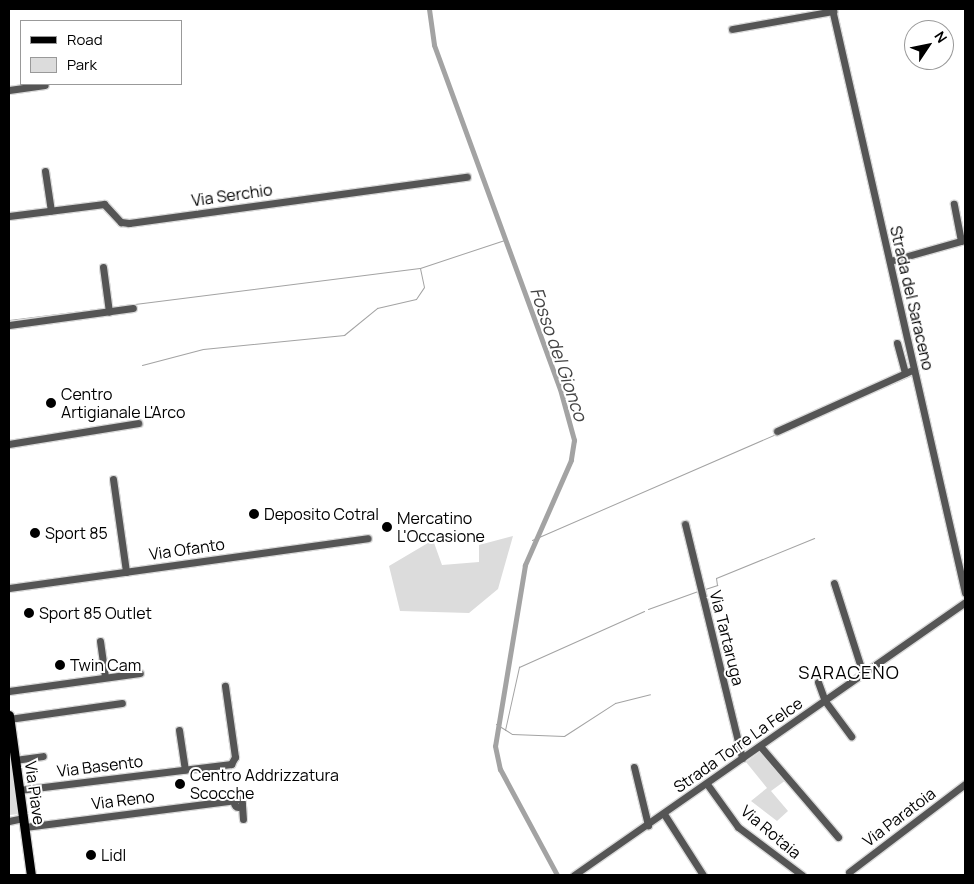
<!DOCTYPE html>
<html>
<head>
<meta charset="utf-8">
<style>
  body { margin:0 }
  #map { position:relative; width:974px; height:884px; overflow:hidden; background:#fff; font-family:Manrope,sans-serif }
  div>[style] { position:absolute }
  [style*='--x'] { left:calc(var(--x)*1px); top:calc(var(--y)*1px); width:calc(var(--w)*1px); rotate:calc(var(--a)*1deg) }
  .green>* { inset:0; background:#dcdcdc }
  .stream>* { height:1px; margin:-0.5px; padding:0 0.5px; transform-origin:0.5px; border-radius:0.5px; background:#a3a3a3 }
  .canal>* { height:5px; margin:-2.5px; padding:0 2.5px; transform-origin:2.5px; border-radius:2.5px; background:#a3a3a3 }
  .roads { filter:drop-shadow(1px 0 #dbdbdb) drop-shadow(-1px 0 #dbdbdb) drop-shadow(0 1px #dbdbdb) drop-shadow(0 -1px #dbdbdb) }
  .minor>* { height:7px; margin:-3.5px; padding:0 3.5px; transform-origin:3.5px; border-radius:3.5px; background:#555 }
  .minor>.ring { margin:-3.5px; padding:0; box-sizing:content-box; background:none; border:7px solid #555; border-radius:50% }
  .major>* { height:9px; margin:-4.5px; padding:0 4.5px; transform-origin:4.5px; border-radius:4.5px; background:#000 }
  .dots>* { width:14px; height:14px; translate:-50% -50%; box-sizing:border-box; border:2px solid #fff; border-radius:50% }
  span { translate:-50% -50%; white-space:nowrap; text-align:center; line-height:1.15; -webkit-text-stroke:4px #fff; paint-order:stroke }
  .street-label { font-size:16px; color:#000 }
  .poi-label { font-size:16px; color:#000 }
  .left { translate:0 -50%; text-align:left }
  .water-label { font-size:18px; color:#444; font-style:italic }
  .neighbourhood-label { font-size:18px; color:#000; letter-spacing:1px }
  .frame { position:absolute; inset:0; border:10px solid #000; pointer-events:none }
  .legend { position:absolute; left:20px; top:20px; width:162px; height:65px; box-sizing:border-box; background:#fff; border:1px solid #999; margin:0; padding:6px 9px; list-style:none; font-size:15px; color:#000 }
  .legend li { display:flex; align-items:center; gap:10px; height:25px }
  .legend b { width:25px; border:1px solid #999 }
  .north { position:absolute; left:904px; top:20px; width:50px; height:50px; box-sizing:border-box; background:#fff; border:1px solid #999; border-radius:50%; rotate:56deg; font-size:14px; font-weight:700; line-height:20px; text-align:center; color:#000 }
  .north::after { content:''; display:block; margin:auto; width:18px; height:22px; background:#000; clip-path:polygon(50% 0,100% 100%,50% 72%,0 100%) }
</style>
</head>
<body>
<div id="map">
  <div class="green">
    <div style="clip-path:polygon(513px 536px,498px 589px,469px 613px,400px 611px,389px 566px,433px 540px,442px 565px,479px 562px,479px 545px)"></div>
    <div style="clip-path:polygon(761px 751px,786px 780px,771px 791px,788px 811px,777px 821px,751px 801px,767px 788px,746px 762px)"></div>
    <div style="clip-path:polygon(9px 763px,12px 763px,20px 814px,9px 815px)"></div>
  </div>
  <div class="stream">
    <div style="--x:111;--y:307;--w:311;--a:-7.2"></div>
    <div style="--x:420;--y:268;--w:89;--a:-18.4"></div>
    <div style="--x:9;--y:320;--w:97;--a:-7.1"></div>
    <div style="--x:142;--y:365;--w:63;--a:-14.7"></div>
    <div style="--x:203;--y:349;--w:142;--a:-5.7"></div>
    <div style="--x:344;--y:335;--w:43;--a:-39.3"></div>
    <div style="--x:377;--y:308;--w:40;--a:-13"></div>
    <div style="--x:416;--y:299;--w:14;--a:-56"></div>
    <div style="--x:424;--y:287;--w:19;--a:-102"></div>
    <div style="--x:532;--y:540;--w:414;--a:-23.5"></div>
    <div style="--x:705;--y:589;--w:13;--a:-18"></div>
    <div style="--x:717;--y:585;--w:7;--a:-98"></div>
    <div style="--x:716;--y:578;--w:106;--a:-22.2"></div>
    <div style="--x:648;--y:609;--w:53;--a:-19.8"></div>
    <div style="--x:496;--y:724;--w:19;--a:32"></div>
    <div style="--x:512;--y:734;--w:52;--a:2.2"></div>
    <div style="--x:564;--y:736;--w:61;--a:-32.9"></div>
    <div style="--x:615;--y:703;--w:36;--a:-14"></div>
    <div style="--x:505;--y:730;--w:65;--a:-77.5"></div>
    <div style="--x:519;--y:667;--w:137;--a:-24.1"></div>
  </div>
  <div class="canal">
    <div style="--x:429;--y:9;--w:36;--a:82"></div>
    <div style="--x:434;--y:45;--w:366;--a:69.9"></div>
    <div style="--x:560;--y:389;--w:53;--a:74.6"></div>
    <div style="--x:574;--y:440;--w:20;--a:99"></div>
    <div style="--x:571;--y:460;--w:115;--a:113.7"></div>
    <div style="--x:525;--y:565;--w:183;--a:99.4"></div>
    <div style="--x:495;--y:746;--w:24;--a:78"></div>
    <div style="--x:500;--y:769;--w:120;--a:61.7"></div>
  </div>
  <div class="roads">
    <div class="minor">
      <div style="--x:832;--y:9;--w:599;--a:77.17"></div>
      <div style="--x:732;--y:29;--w:103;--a:-10.1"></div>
      <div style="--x:9;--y:90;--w:36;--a:-8"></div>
      <div style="--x:45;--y:171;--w:40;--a:81.5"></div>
      <div style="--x:9;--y:216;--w:96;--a:-7.2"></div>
      <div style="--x:104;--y:204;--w:25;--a:47"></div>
      <div style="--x:121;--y:222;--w:8;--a:7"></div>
      <div style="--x:129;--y:223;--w:341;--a:-7.8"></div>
      <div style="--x:890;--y:261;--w:74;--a:-15.7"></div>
      <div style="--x:961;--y:241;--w:38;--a:-101"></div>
      <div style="--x:103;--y:267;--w:45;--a:82.4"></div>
      <div style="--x:9;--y:325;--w:125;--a:-7.8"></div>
      <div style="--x:897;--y:343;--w:31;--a:75"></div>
      <div style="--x:777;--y:431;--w:150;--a:-24.3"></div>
      <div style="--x:9;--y:444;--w:131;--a:-9.2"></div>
      <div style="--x:113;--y:479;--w:94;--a:82"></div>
      <div style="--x:685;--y:524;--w:241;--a:76.3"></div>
      <div style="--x:834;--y:583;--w:96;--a:72.3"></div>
      <div style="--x:9;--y:588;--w:362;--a:-7.9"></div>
      <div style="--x:100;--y:641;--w:36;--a:82"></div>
      <div style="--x:818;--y:682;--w:20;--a:70"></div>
      <div style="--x:825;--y:701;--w:44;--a:53.4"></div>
      <div style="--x:9;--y:691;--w:132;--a:-7.8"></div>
      <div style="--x:9;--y:719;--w:114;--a:-8.1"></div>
      <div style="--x:179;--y:730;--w:40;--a:81.5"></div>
      <div style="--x:760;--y:746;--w:120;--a:49.4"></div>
      <div style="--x:15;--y:760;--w:28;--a:-8"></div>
      <div style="--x:634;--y:767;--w:60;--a:76.4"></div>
      <div style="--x:707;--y:784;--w:53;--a:54.2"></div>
      <div style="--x:738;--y:827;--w:80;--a:36.9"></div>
      <div style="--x:19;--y:790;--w:214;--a:-7"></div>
      <div style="--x:231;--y:764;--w:8;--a:-60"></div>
      <div style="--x:235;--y:757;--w:72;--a:-98"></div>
      <div class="ring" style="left:234px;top:799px;width:1px;height:1px"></div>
      <div style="--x:242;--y:805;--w:14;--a:86"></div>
      <div style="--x:664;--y:814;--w:72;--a:57.4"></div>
      <div style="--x:9;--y:821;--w:14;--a:-12"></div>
      <div style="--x:25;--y:827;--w:213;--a:-7.3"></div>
      <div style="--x:849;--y:872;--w:146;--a:-37.2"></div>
      <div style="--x:574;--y:875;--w:477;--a:-34.9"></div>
    </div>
    <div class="major">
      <div style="--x:9;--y:715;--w:162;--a:82.2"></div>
    </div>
  </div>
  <div class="dots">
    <div style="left:51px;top:403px;background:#000"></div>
    <div style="left:254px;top:514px;background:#000"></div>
    <div style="left:387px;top:527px;background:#000"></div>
    <div style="left:35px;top:533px;background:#000"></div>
    <div style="left:29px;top:613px;background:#000"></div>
    <div style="left:60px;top:665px;background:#000"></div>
    <div style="left:180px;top:784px;background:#000"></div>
    <div style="left:91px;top:855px;background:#000"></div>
  </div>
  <div class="street-label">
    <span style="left:232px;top:195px;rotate:-8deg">Via Serchio</span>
    <span style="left:912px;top:298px;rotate:77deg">Strada del Saraceno</span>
    <span style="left:187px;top:549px;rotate:-8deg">Via Ofanto</span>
    <span style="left:727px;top:638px;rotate:76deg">Via Tartaruga</span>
    <span style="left:738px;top:745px;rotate:-35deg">Strada Torre La Felce</span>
    <span style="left:100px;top:766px;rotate:-7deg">Via Basento</span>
    <span style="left:35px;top:793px;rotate:82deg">Via Piave</span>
    <span style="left:123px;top:800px;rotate:-7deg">Via Reno</span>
    <span style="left:899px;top:817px;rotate:-37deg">Via Paratoia</span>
    <span style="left:771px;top:832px;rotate:40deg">Via Rotaia</span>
  </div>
  <div class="poi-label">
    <span class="left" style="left:61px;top:403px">Centro<br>Artigianale L'Arco</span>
    <span class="left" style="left:264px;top:514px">Deposito Cotral</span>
    <span class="left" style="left:397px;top:527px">Mercatino<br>L'Occasione</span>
    <span class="left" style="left:45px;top:533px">Sport 85</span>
    <span class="left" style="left:39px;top:613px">Sport 85 Outlet</span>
    <span class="left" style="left:70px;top:665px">Twin Cam</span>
    <span class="left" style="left:190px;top:784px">Centro Addrizzatura<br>Scocche</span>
    <span class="left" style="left:101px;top:855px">Lidl</span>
  </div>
  <div class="water-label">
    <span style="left:559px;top:354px;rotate:71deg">Fosso del Gionco</span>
  </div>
  <div class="neighbourhood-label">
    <span style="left:849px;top:672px">SARACENO</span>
  </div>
  <div class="frame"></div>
  <ul class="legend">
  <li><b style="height:6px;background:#000"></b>Road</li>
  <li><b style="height:14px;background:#dcdcdc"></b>Park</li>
  </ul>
  <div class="north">N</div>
</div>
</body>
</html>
